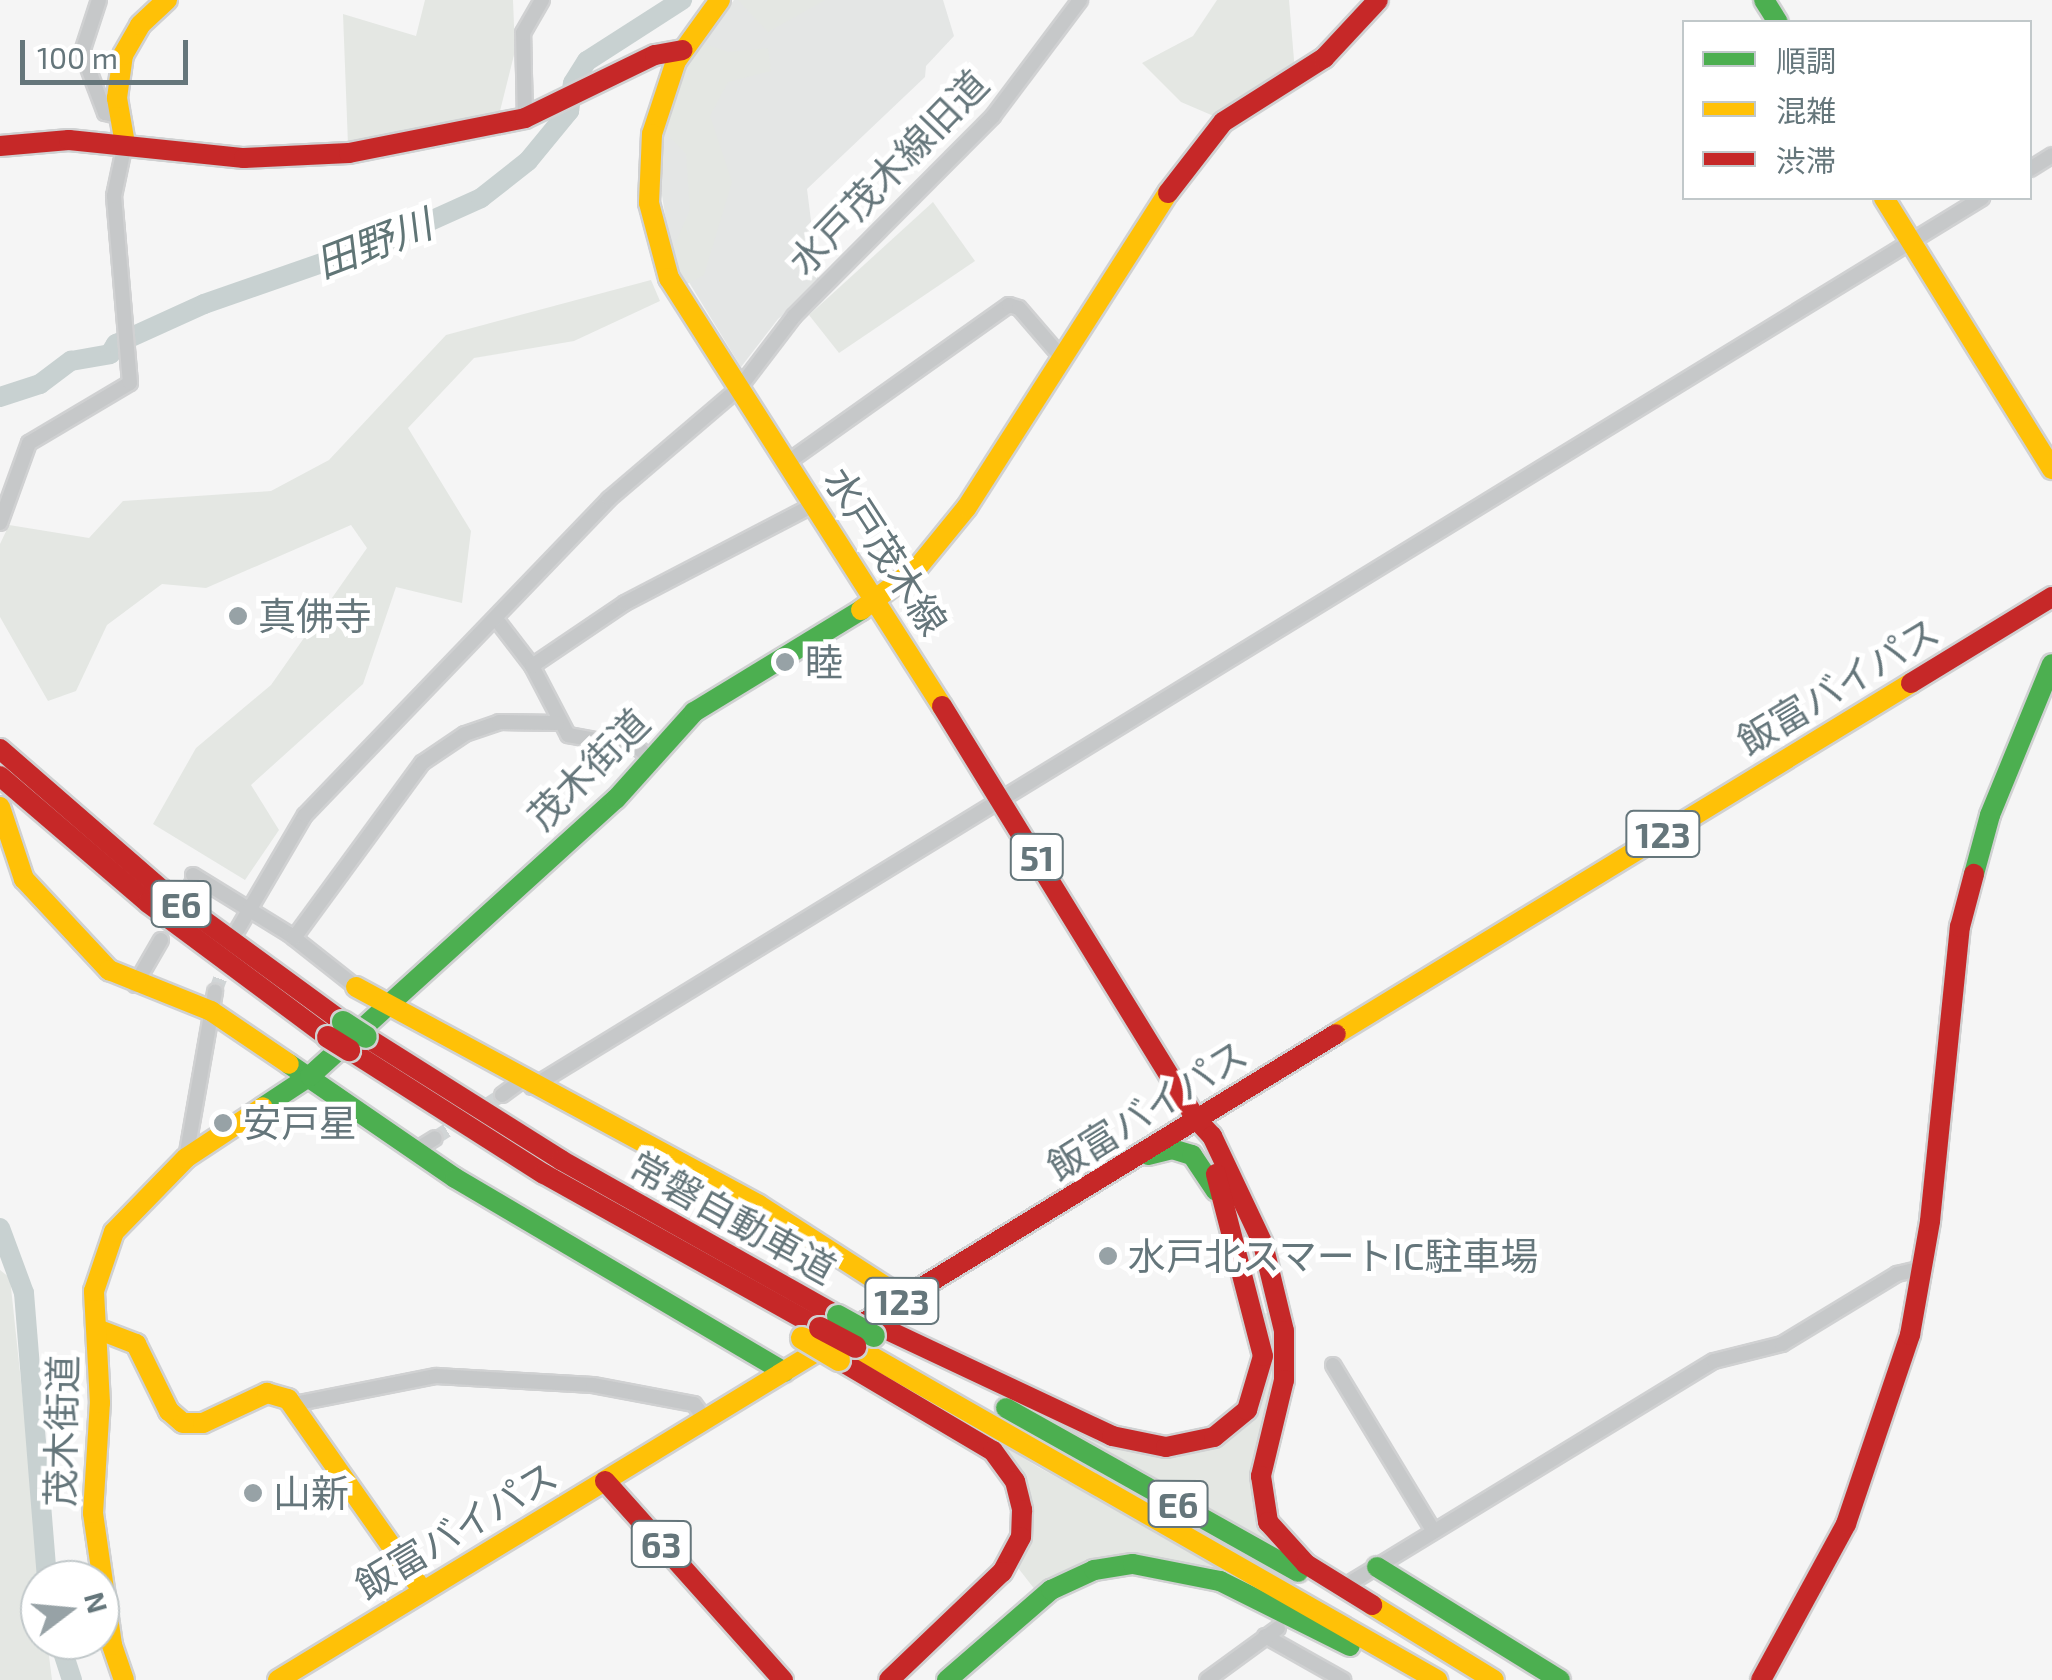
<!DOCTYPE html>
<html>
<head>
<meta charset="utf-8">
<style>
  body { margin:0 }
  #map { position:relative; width:2052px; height:1680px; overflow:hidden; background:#f5f5f5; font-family:"Exo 2","Noto Sans JP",sans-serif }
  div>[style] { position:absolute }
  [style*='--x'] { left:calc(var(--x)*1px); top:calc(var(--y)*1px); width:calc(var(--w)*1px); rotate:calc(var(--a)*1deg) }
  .built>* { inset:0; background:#e4e6e5 }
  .green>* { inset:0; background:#e4e7e3 }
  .river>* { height:20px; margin:-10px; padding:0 10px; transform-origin:10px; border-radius:10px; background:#c8d1d1 }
  .street-tunnel>* { height:14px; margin-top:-7px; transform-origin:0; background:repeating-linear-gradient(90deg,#d1d5d6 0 14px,transparent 0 21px) }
  .roads { filter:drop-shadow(2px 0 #d0d1d2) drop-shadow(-2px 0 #d0d1d2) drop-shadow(0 2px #d0d1d2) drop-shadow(0 -2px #d0d1d2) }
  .street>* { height:14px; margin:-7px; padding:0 7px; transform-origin:7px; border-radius:7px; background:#c6c8c9 }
  .fast>* { height:20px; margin:-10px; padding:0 10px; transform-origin:10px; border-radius:10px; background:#4caf50 }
  .slow>* { height:20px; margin:-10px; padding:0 10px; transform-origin:10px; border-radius:10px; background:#ffc107 }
  .jam>* { height:20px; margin:-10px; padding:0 10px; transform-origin:10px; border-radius:10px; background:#c62828 }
  .bridges { filter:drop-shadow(2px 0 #d0d1d1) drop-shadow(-2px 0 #d0d1d1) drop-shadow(0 2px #d0d1d1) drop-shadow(0 -2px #d0d1d1) }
  .fast-bridge>* { height:22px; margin:-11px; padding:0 11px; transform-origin:11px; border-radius:11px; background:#4caf50 }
  .slow-bridge>* { height:22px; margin:-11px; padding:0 11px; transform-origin:11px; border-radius:11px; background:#ffc107 }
  .jam-bridge>* { height:22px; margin:-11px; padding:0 11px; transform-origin:11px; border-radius:11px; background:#c62828 }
  .dots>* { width:28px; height:28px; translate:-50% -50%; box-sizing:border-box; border:5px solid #fff; border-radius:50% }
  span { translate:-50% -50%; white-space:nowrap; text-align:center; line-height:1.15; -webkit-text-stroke:10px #fff; paint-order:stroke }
  .shield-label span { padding:2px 8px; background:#fff; border:2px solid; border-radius:8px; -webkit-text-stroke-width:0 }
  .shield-label { font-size:35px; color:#65767b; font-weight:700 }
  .street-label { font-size:38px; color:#65767b }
  .poi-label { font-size:38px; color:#65767b }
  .left { translate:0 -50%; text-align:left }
  .water-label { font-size:40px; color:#607576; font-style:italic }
  .legend { position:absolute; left:1682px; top:20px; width:350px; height:180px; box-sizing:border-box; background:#fff; border:2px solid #c1c8ca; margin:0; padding:12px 18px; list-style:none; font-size:30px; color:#65767b }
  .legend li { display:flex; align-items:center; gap:20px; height:50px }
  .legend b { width:50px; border:2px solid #c1c8ca }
  .north { position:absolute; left:20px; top:1560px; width:100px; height:100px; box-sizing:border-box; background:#fff; border:2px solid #c1c8ca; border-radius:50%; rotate:74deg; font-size:28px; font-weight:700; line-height:40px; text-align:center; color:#65767b }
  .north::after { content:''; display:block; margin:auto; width:35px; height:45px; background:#97a2a6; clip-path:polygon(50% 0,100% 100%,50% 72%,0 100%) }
  .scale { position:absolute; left:20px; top:40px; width:168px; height:45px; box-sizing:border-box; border:5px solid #65767b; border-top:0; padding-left:12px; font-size:30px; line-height:35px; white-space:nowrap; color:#65767b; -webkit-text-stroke:8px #fff; paint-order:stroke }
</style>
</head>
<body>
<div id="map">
  <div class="built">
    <div style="clip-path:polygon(734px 0,943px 0,954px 36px,926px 66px,925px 77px,807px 189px,819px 284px,778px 319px,741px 367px,671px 253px,659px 176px,663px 130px,684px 69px)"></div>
  </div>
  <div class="green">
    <div style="clip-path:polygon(425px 0,513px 0,515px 51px,498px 119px,348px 145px,343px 14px,416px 36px)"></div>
    <div style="clip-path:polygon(738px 0,825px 0,768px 32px)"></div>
    <div style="clip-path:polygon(1217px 0,1289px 0,1295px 72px,1216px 117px,1181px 102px,1142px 63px,1193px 36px)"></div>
    <div style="clip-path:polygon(702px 43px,728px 52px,768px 48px,771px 71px,728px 82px,710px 116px,732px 182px,704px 275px,685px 285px,671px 253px,690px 210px,686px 154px,663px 130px,674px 92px)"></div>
    <div style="clip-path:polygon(933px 202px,975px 261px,839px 353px,809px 315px)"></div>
    <div style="clip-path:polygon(651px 280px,660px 301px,574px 341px,474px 358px,408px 428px,471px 531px,462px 603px,396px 587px,363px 684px,251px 785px,279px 830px,245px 880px,153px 824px,196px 748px,271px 685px,367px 548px,351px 525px,206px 588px,162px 584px,107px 625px,76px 691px,48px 701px,0 617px,0 544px,9px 525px,89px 538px,123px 501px,271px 491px,329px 460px,446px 335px)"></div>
    <div style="clip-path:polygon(0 1270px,10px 1278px,42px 1580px,40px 1640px,47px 1640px,52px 1680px,0 1680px)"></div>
    <div style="clip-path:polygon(1274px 1310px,1281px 1363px,1269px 1417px,1273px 1544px,1053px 1420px,1121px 1447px,1241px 1427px,1259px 1316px)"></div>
    <div style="clip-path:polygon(986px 1435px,1038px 1467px,1322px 1622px,1179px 1563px,1036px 1591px,1015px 1564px,1027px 1535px)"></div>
  </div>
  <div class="river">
    <div style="--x:0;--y:397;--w:42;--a:-18"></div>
    <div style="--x:40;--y:384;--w:39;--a:-37"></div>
    <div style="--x:71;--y:361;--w:40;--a:-10"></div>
    <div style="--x:110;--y:354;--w:12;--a:-59"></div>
    <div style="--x:116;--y:344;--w:97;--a:-24.4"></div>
    <div style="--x:204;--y:304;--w:195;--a:-19.2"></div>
    <div style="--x:388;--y:240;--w:102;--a:-24.3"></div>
    <div style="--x:481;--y:198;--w:60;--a:-38.2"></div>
    <div style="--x:528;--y:161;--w:65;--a:-50.6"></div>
    <div style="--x:569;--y:111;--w:28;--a:-82"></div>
    <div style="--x:573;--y:83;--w:26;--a:-58"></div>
    <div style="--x:587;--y:61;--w:113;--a:-32.7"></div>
    <div style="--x:0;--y:1228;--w:69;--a:69.7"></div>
    <div style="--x:24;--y:1293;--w:288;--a:85.4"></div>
    <div style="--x:59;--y:1640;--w:42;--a:72"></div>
  </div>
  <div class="street-tunnel">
    <div style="--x:177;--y:908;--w:37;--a:-64"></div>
    <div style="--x:215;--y:992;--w:36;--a:-69"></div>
    <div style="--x:435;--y:1138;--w:80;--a:-32.7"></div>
  </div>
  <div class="roads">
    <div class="street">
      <div style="--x:99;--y:0;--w:55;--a:108.1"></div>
      <div style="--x:82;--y:52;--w:65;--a:69.3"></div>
      <div style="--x:105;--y:113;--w:17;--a:13"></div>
      <div style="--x:525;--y:118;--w:85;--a:-91.3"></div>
      <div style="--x:523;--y:33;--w:38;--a:-60"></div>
      <div style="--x:2030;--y:169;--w:26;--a:-32"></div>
      <div style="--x:788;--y:462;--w:271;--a:-35.4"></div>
      <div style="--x:1009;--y:305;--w:10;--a:17"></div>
      <div style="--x:1019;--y:308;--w:66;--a:49.3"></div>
      <div style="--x:0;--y:523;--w:85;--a:-70.1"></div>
      <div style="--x:29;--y:443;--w:117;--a:-30.7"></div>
      <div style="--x:130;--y:383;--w:188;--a:-94.9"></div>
      <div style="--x:114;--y:196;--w:53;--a:-78.1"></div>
      <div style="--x:496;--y:619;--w:59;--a:52.5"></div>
      <div style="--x:532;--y:666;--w:78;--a:62.4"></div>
      <div style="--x:568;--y:735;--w:71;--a:10.5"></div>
      <div style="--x:638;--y:748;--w:16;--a:40"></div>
      <div style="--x:532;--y:666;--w:112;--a:-34.1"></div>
      <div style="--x:625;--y:603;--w:214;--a:-27.5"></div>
      <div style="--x:193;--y:875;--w:113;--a:31.6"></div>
      <div style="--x:289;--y:934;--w:85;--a:38.3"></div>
      <div style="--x:238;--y:929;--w:132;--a:-59.6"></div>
      <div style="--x:305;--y:815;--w:438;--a:-46.1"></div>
      <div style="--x:609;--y:499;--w:172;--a:-40.5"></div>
      <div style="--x:740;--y:387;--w:89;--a:-52.7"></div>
      <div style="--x:794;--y:316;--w:282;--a:-45.1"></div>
      <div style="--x:993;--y:116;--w:145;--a:-53.1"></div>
      <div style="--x:294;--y:938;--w:217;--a:-53.8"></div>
      <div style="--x:422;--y:763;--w:52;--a:-34"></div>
      <div style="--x:465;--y:734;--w:36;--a:-19"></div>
      <div style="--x:499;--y:722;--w:58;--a:1"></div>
      <div style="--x:135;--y:985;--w:52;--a:-60"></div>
      <div style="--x:532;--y:1087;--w:1701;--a:-31.51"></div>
      <div style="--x:502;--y:1095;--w:24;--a:-36"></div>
      <div style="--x:416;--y:1150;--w:22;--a:-32"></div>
      <div style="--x:186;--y:1158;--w:169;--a:-80.1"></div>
      <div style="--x:1333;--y:1365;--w:193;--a:58.8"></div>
      <div style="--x:294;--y:1404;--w:145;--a:-11.2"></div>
      <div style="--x:436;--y:1376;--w:157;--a:3.3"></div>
      <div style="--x:593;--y:1385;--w:103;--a:10.7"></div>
      <div style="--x:694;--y:1404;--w:20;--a:53"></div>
      <div style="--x:1350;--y:1583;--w:426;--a:-31.4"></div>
      <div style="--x:1714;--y:1361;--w:70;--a:-14"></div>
      <div style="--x:1782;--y:1344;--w:135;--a:-31.3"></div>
      <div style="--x:1897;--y:1274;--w:27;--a:-13"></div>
      <div style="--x:1265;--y:1636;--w:90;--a:29.4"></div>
      <div style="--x:1207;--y:1680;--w:88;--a:-36.2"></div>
    </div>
    <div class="fast">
      <div style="--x:1764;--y:0;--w:26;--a:58"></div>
      <div style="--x:1974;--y:874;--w:61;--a:-74.8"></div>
      <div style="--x:1990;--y:815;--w:163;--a:-67.7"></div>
      <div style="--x:289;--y:1064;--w:201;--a:34.5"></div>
      <div style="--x:455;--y:1178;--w:382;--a:30.5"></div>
      <div style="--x:263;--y:1107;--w:56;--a:-33.4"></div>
      <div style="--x:310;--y:1076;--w:413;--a:-42.2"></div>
      <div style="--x:616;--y:799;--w:117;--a:-48.1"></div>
      <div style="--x:694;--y:712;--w:196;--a:-31.4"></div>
      <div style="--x:1148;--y:1155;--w:25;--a:-14"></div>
      <div style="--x:1172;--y:1149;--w:21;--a:17"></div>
      <div style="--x:1192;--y:1155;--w:43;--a:56.3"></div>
      <div style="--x:1006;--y:1408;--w:335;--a:29.3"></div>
      <div style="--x:1377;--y:1567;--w:215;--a:31.7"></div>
      <div style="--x:947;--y:1680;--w:138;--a:-40.9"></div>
      <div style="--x:1051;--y:1590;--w:47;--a:-24.9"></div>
      <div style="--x:1094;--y:1570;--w:39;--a:-9"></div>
      <div style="--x:1133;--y:1564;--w:89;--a:11.1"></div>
      <div style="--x:1220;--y:1581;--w:145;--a:26.6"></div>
    </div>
    <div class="slow">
      <div style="--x:720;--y:0;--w:75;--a:125.8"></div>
      <div style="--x:676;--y:61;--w:77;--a:108.2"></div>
      <div style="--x:652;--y:134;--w:69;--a:92.5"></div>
      <div style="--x:649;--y:203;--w:78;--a:75.1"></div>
      <div style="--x:669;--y:278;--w:508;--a:57.47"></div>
      <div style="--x:125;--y:144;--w:47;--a:-99.9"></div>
      <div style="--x:117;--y:98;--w:43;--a:-82.1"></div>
      <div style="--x:123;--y:55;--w:34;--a:-60"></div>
      <div style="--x:140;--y:25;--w:37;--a:-43"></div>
      <div style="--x:1884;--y:198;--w:319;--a:58.2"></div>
      <div style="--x:861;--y:610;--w:71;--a:-37"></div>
      <div style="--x:918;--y:567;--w:77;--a:-50.8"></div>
      <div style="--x:967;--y:507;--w:373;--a:-57.4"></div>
      <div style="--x:0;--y:807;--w:76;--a:71.6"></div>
      <div style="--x:24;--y:879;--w:125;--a:47"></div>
      <div style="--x:109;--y:970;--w:110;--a:21.9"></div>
      <div style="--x:211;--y:1011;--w:94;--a:34.2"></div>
      <div style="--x:356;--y:987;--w:458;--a:28.4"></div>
      <div style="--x:759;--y:1205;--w:174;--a:32.8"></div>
      <div style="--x:1336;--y:1034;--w:674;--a:-31.4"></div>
      <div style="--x:97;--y:1329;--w:42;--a:21"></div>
      <div style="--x:136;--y:1344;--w:75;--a:63.8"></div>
      <div style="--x:169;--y:1411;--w:18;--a:41"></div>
      <div style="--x:183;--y:1423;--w:20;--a:0"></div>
      <div style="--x:203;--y:1423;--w:71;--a:-25.1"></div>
      <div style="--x:267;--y:1393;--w:22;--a:16"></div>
      <div style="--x:288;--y:1399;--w:233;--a:54.9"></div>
      <div style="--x:855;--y:1347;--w:671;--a:29.78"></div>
      <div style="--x:1372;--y:1605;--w:143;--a:31.6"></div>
      <div style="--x:124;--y:1680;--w:37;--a:-109"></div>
      <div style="--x:112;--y:1645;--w:133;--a:-98.2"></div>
      <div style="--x:93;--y:1513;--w:110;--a:-86.4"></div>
      <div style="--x:100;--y:1403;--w:112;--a:-93.1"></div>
      <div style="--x:94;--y:1291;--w:62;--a:-71.3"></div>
      <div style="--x:114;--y:1232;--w:103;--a:-45.8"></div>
      <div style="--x:186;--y:1158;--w:92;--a:-33.5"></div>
      <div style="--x:278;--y:1680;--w:645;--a:-31.37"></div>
    </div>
    <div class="jam">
      <div style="--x:0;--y:146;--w:69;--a:-5"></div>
      <div style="--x:69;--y:140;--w:176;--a:5.9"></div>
      <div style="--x:244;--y:158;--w:105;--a:-2.7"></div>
      <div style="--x:349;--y:153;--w:179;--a:-11.2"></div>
      <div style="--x:525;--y:118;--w:144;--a:-25.9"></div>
      <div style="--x:655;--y:55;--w:28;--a:-10"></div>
      <div style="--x:1168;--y:193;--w:90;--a:-52.2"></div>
      <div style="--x:1223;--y:122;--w:120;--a:-32.4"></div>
      <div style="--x:1324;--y:58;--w:79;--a:-47"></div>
      <div style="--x:1911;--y:683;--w:165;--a:-31.4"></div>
      <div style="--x:942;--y:706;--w:486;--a:58.4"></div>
      <div style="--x:0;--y:749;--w:213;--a:41"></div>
      <div style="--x:161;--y:889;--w:225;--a:36.2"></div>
      <div style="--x:0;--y:776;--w:195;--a:40.6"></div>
      <div style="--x:148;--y:903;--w:224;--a:36.7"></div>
      <div style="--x:366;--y:1037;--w:231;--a:32.2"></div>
      <div style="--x:561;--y:1160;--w:318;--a:29.4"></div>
      <div style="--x:349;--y:1050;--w:231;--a:32.5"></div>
      <div style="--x:544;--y:1174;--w:316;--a:29.2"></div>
      <div style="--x:1197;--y:1120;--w:22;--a:47"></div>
      <div style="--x:1212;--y:1136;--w:119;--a:64.7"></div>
      <div style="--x:1263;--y:1244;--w:89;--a:76.4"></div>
      <div style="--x:1284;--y:1331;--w:49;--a:90"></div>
      <div style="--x:1284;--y:1380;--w:99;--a:103.5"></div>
      <div style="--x:1261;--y:1476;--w:47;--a:81.3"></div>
      <div style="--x:1268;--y:1522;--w:57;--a:47.9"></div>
      <div style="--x:1306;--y:1564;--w:78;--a:31.8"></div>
      <div style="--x:885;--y:1329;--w:251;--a:25.2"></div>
      <div style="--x:1112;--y:1436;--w:55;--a:11.5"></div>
      <div style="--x:1166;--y:1447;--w:49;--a:-11.8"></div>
      <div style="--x:1214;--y:1437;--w:43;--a:-39.3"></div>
      <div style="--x:1247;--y:1410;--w:56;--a:-73.5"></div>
      <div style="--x:1263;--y:1356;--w:188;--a:-104.5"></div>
      <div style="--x:829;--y:1344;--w:594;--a:-31.44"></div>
      <div style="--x:839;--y:1360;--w:179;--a:30.6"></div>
      <div style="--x:993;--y:1451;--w:37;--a:54"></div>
      <div style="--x:1015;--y:1481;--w:30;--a:76"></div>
      <div style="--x:1022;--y:1510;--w:27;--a:92"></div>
      <div style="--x:1021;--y:1537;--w:40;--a:118"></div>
      <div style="--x:1002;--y:1572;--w:156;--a:136.3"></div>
      <div style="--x:605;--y:1481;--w:267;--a:48.2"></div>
      <div style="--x:1761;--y:1680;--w:178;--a:-61.4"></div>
      <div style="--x:1846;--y:1524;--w:200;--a:-71.3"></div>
      <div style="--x:1910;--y:1335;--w:116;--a:-80"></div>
      <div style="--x:1930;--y:1221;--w:296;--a:-84.2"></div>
      <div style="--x:1960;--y:927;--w:55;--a:-75.2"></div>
    </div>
  </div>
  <div class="bridges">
    <div class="fast-bridge">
      <div style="--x:343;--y:1022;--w:27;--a:33"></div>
      <div style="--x:838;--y:1316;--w:41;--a:29.1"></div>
    </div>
    <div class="slow-bridge">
      <div style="--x:802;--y:1338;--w:43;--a:30.7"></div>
    </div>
    <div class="jam-bridge">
      <div style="--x:328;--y:1037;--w:25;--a:32"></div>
      <div style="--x:820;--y:1328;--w:40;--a:28"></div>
    </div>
  </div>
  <div class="dots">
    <div style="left:238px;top:616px;background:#97a2a6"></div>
    <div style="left:785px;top:662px;background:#97a2a6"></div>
    <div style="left:223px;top:1123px;background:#97a2a6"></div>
    <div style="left:1108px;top:1256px;background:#97a2a6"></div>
    <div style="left:253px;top:1493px;background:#97a2a6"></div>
  </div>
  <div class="shield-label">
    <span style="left:1663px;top:834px">123</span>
    <span style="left:1037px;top:857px">51</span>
    <span style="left:181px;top:904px">E6</span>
    <span style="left:902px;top:1301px">123</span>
    <span style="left:1178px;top:1504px">E6</span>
    <span style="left:661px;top:1544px">63</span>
  </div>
  <div class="street-label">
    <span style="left:888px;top:172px;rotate:-46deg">水戸茂木線旧道</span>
    <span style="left:886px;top:551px;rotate:57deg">水戸茂木線</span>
    <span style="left:1838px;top:686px;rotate:-31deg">飯富バイパス</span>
    <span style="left:588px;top:769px;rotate:-45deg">茂木街道</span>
    <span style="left:1147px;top:1110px;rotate:-32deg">飯富バイパス</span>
    <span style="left:733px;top:1217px;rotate:29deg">常磐自動車道</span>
    <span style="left:61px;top:1431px;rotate:-89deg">茂木街道</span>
    <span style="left:456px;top:1530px;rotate:-31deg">飯富バイパス</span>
  </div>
  <div class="poi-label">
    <span class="left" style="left:258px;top:616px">真佛寺</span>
    <span class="left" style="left:805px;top:662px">睦</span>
    <span class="left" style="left:243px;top:1123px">安戸星</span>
    <span class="left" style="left:1128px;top:1256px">水戸北スマートIC駐車場</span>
    <span class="left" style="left:273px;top:1493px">山新</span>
  </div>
  <div class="water-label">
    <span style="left:373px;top:242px;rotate:-21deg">田野川</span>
  </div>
  <ul class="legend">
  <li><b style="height:12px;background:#4caf50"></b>順調</li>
  <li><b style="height:12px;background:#ffc107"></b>混雑</li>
  <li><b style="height:12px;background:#c62828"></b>渋滞</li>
  </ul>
  <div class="north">N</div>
  <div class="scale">100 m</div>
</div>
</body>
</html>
